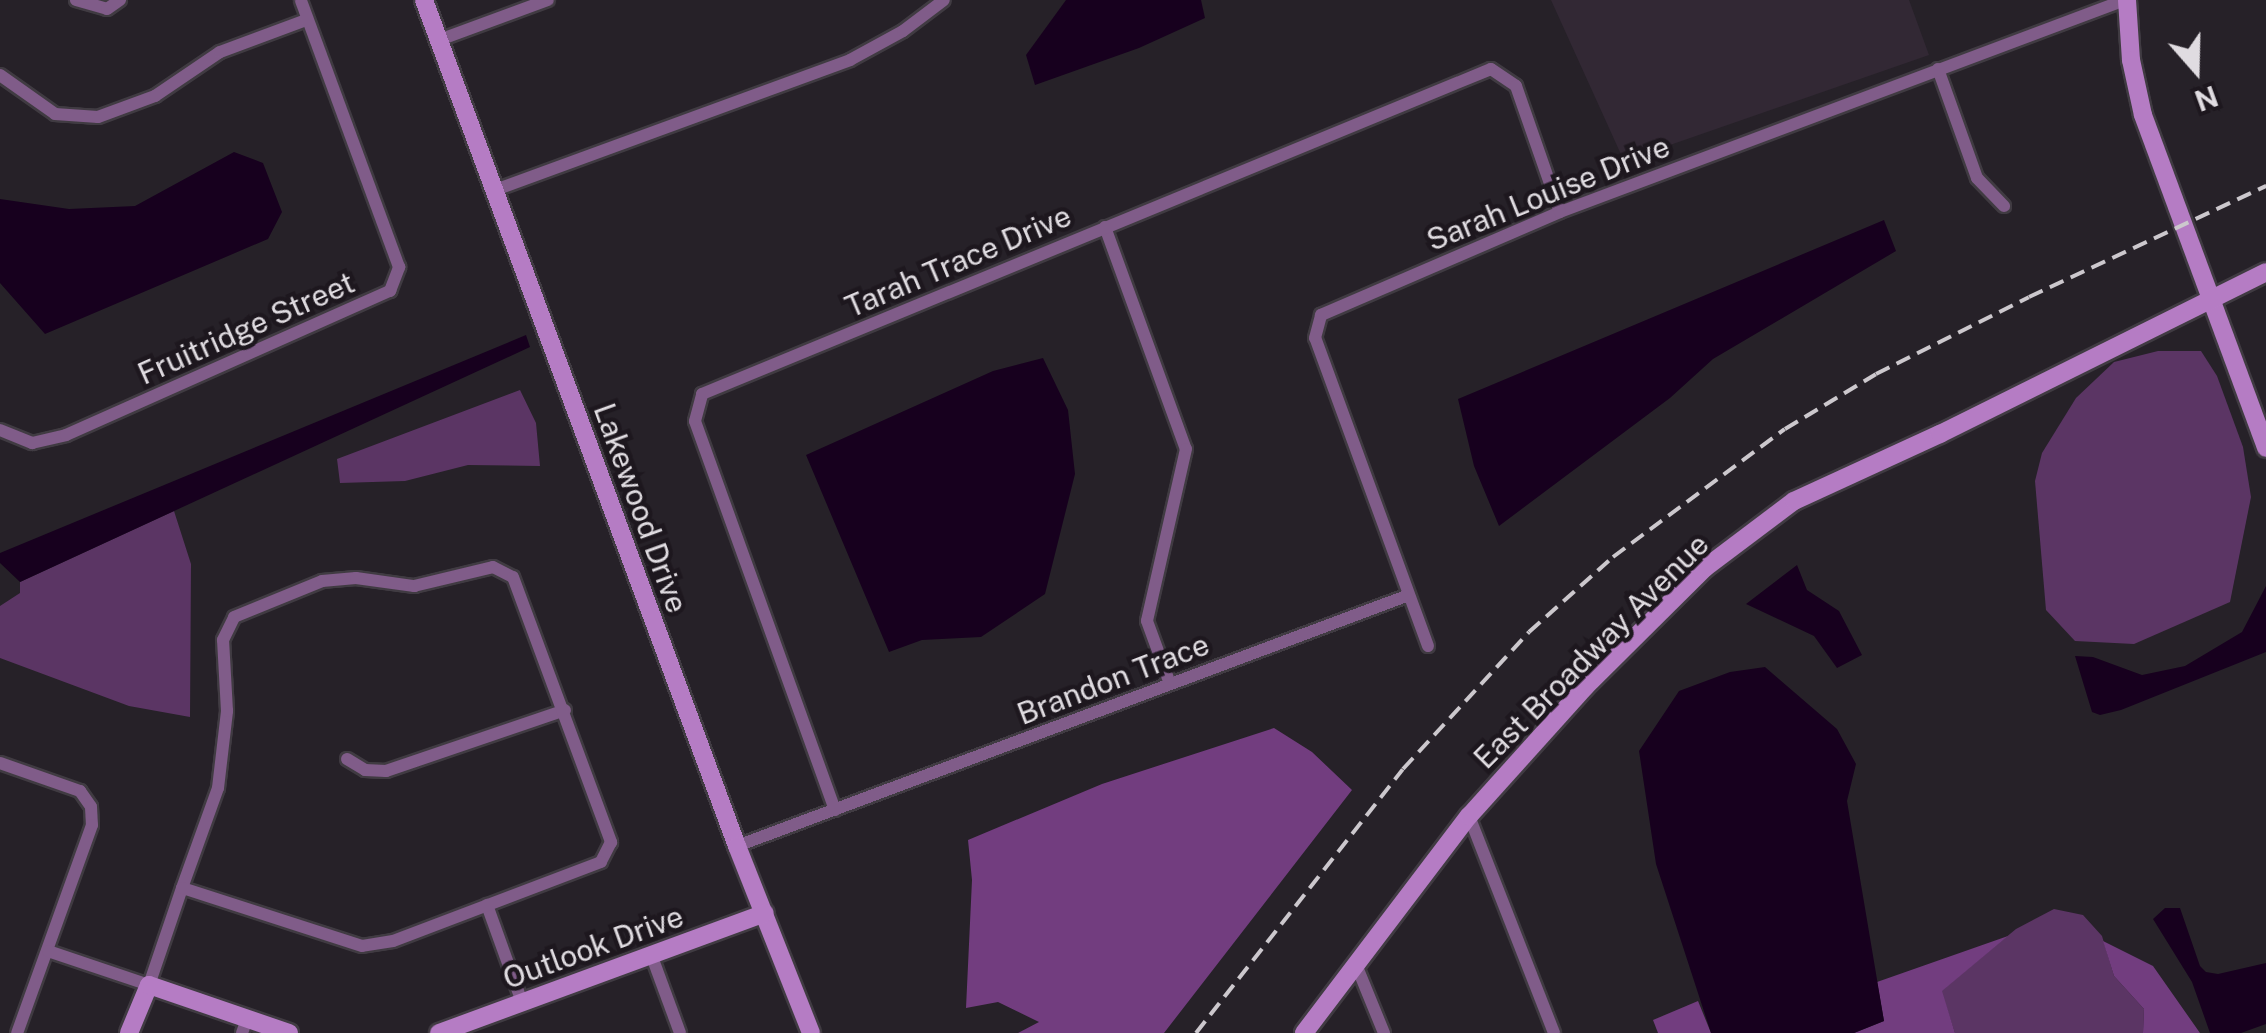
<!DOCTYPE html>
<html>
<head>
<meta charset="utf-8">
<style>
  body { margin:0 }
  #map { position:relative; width:2266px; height:1033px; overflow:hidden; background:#262128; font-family:"Public Sans",sans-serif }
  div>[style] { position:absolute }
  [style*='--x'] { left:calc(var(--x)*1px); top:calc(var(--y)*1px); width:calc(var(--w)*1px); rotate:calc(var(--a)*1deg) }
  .built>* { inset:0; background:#322834 }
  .green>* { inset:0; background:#5b3564 }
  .forest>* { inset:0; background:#723d7f }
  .water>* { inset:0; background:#17001e }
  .roads { filter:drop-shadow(2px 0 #403b42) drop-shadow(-2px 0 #403b42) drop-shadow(0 2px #403b42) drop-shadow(0 -2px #403b42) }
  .street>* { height:12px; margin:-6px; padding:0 6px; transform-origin:6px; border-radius:6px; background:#805c89 }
  .secondary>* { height:18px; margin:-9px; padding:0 9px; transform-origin:9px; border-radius:9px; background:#b57cc4 }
  .rail>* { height:4px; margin-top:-2px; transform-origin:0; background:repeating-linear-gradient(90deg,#ccc8cd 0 15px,transparent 0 23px) }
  span { translate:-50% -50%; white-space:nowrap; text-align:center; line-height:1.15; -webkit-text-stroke:9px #1d171e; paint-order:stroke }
  .street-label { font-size:30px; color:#e0dce1 }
  .north { position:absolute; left:2146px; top:20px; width:100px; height:100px; -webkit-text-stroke:8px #1d171e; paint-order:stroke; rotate:160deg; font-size:28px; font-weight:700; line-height:40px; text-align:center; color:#e0dce1 }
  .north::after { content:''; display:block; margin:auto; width:35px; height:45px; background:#e0dce1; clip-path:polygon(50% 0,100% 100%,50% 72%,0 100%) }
</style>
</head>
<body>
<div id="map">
  <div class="built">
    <div style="clip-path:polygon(1551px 0,1909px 0,1929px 55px,1624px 161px)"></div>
  </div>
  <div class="green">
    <div style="clip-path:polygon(2158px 351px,2201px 351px,2217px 376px,2243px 447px,2251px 497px,2230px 602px,2134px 644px,2075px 641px,2046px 610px,2035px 481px,2042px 453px,2076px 398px,2114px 362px)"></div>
    <div style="clip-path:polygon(520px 390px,536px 423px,540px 466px,468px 465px,405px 481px,340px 483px,337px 459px)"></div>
    <div style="clip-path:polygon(174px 511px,191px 564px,190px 717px,129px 706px,0 658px,0 606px,20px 593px,20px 582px)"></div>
    <div style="clip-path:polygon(2054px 909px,2083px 915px,2102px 936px,2114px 976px,2144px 1009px,2143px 1033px,1955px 1033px,1941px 991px,2016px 929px)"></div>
  </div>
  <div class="forest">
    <div style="clip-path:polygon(1274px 728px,1312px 752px,1352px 790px,1164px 1033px,1018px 1033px,1039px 1022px,998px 1002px,966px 1008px,972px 880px,968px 840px,1102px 784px)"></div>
    <div style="clip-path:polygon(2008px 936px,1942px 991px,1955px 1033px,1854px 1033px,1884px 1021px,1877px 982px)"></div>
    <div style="clip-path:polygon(2103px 941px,2153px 966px,2200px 1033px,2143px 1033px,2144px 1009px,2114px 976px)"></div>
    <div style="clip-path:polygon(1698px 1001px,1711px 1033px,1658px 1033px,1653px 1020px)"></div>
  </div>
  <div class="water">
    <div style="clip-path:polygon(1066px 0,1201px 0,1205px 18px,1139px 48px,1035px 85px,1026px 55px)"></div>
    <div style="clip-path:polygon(234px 152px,263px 163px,282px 212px,268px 239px,45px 334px,0 283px,0 199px,69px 209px,135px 206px)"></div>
    <div style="clip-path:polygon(1884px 220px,1896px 251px,1713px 359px,1670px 398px,1499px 526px,1474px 466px,1458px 399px)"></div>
    <div style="clip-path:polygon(526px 335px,530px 347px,20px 582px,0 563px,0 553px)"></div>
    <div style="clip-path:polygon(1043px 358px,1068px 410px,1075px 474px,1045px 594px,981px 637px,922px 640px,889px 652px,806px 455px,993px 371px)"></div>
    <div style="clip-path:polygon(1797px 565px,1807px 590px,1839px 611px,1862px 655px,1837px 668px,1814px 636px,1746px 604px)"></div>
    <div style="clip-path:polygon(2266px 586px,2266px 652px,2121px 710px,2100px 715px,2092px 712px,2075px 656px,2093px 657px,2142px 675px,2185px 666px,2242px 632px)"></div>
    <div style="clip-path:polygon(1765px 667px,1837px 729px,1856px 764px,1847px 801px,1884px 1021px,1854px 1033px,1711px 1033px,1656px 864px,1639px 751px,1679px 691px,1730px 672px)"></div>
    <div style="clip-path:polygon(2165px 908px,2180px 908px,2200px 966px,2206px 972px,2218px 974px,2266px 963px,2266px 1024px,2241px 1033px,2210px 1033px,2192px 982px,2153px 919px)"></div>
  </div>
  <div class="roads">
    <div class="street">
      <div style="--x:76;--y:0;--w:32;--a:16"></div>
      <div style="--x:107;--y:9;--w:16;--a:-35"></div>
      <div style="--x:439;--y:40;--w:116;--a:-20.2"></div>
      <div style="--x:1938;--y:69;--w:116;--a:70.3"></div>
      <div style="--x:1977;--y:178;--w:39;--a:46"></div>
      <div style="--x:0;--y:75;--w:67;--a:35.3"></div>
      <div style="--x:55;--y:114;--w:43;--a:4"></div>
      <div style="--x:98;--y:117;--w:61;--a:-20.2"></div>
      <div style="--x:155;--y:96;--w:78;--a:-34.1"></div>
      <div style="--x:220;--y:52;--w:92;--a:-20.4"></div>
      <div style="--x:495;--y:190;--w:378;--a:-20.1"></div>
      <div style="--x:850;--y:60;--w:60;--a:-28.7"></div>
      <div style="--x:903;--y:31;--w:51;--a:-37.1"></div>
      <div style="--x:1105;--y:227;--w:236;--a:70"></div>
      <div style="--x:1186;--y:449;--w:176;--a:102.8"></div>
      <div style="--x:1147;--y:621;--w:67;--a:69.9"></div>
      <div style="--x:0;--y:430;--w:35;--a:22"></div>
      <div style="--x:32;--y:443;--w:35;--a:-13"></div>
      <div style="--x:66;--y:435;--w:355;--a:-24"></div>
      <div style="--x:390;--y:291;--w:26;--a:-69"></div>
      <div style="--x:399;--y:267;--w:284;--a:-110.2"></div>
      <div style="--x:1428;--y:646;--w:328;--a:-110.1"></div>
      <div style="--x:1315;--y:338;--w:24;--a:-75"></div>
      <div style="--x:1321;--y:315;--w:260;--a:-23.3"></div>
      <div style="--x:1560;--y:212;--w:603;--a:-20.57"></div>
      <div style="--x:347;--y:759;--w:21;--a:31"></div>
      <div style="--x:365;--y:770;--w:21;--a:3"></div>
      <div style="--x:386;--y:771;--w:189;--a:-18.8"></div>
      <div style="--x:0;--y:763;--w:85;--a:19.3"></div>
      <div style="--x:80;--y:791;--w:19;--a:55"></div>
      <div style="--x:91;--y:807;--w:18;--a:87"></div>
      <div style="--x:92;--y:825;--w:221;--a:109.8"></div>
      <div style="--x:835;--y:810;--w:413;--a:-109.8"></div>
      <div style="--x:695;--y:421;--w:28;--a:-75"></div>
      <div style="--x:702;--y:394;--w:853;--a:-22.39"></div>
      <div style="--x:1491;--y:69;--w:30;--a:34"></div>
      <div style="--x:1516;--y:86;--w:133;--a:70.8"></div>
      <div style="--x:1469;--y:816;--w:233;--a:68.6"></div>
      <div style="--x:737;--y:846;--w:717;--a:-20.48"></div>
      <div style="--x:487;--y:905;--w:103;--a:70.2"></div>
      <div style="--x:48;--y:951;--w:107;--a:18.6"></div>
      <div style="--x:149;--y:985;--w:102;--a:-71.2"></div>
      <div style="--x:182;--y:888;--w:106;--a:-70.2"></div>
      <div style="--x:218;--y:788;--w:78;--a:-83.3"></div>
      <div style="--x:227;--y:711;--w:71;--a:-93.2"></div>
      <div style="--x:223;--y:640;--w:25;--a:-64"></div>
      <div style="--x:234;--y:617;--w:95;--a:-22.2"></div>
      <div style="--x:322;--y:581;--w:34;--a:-5"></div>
      <div style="--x:356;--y:578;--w:59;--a:7.9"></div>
      <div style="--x:414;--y:586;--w:81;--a:-13.5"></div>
      <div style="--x:493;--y:567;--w:22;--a:27"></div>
      <div style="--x:513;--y:577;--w:283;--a:69.7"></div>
      <div style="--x:611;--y:842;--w:22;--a:117"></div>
      <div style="--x:601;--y:862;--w:222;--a:159.2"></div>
      <div style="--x:393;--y:941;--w:31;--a:171"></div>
      <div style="--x:362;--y:946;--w:189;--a:-162.1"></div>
      <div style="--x:651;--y:954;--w:84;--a:69.8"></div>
      <div style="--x:1355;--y:962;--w:77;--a:67.8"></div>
      <div style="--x:242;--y:1033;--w:15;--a:-70"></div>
    </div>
    <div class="secondary">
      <div style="--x:424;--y:0;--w:902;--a:69.7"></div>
      <div style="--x:737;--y:846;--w:201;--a:68.4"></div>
      <div style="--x:2127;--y:0;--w:60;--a:86.2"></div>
      <div style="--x:2131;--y:60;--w:56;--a:77.7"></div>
      <div style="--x:2143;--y:115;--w:355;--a:69.7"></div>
      <div style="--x:129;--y:1033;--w:52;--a:-67.4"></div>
      <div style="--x:149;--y:985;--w:148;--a:18.9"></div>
      <div style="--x:439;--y:1033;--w:347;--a:-20.2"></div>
      <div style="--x:1304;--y:1033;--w:273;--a:-52.8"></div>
      <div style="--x:1469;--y:816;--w:173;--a:-48"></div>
      <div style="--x:1585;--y:687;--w:169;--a:-44.8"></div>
      <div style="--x:1705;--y:568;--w:111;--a:-37"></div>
      <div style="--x:1794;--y:501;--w:161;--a:-24.7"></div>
      <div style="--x:1940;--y:434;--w:364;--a:-26.4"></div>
    </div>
  </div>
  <div class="rail">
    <div style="--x:1196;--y:1033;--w:335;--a:-51.9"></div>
    <div style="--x:1403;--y:769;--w:186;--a:-47.4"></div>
    <div style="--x:1529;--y:632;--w:113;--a:-41.8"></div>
    <div style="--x:1613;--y:557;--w:214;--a:-36.7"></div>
    <div style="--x:1785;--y:429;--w:106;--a:-31.1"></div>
    <div style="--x:1876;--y:374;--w:171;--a:-26.7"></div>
    <div style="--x:2029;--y:297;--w:262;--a:-25.1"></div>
  </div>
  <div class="street-label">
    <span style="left:1548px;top:193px;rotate:-22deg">Sarah Louise Drive</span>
    <span style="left:958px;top:261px;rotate:-23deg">Tarah Trace Drive</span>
    <span style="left:246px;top:328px;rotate:-24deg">Fruitridge Street</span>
    <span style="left:641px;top:508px;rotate:70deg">Lakewood Drive</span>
    <span style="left:1591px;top:651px;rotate:-45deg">East Broadway Avenue</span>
    <span style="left:1113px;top:679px;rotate:-21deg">Brandon Trace</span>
    <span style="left:593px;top:947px;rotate:-20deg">Outlook Drive</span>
  </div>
  <div class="north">N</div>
</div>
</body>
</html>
